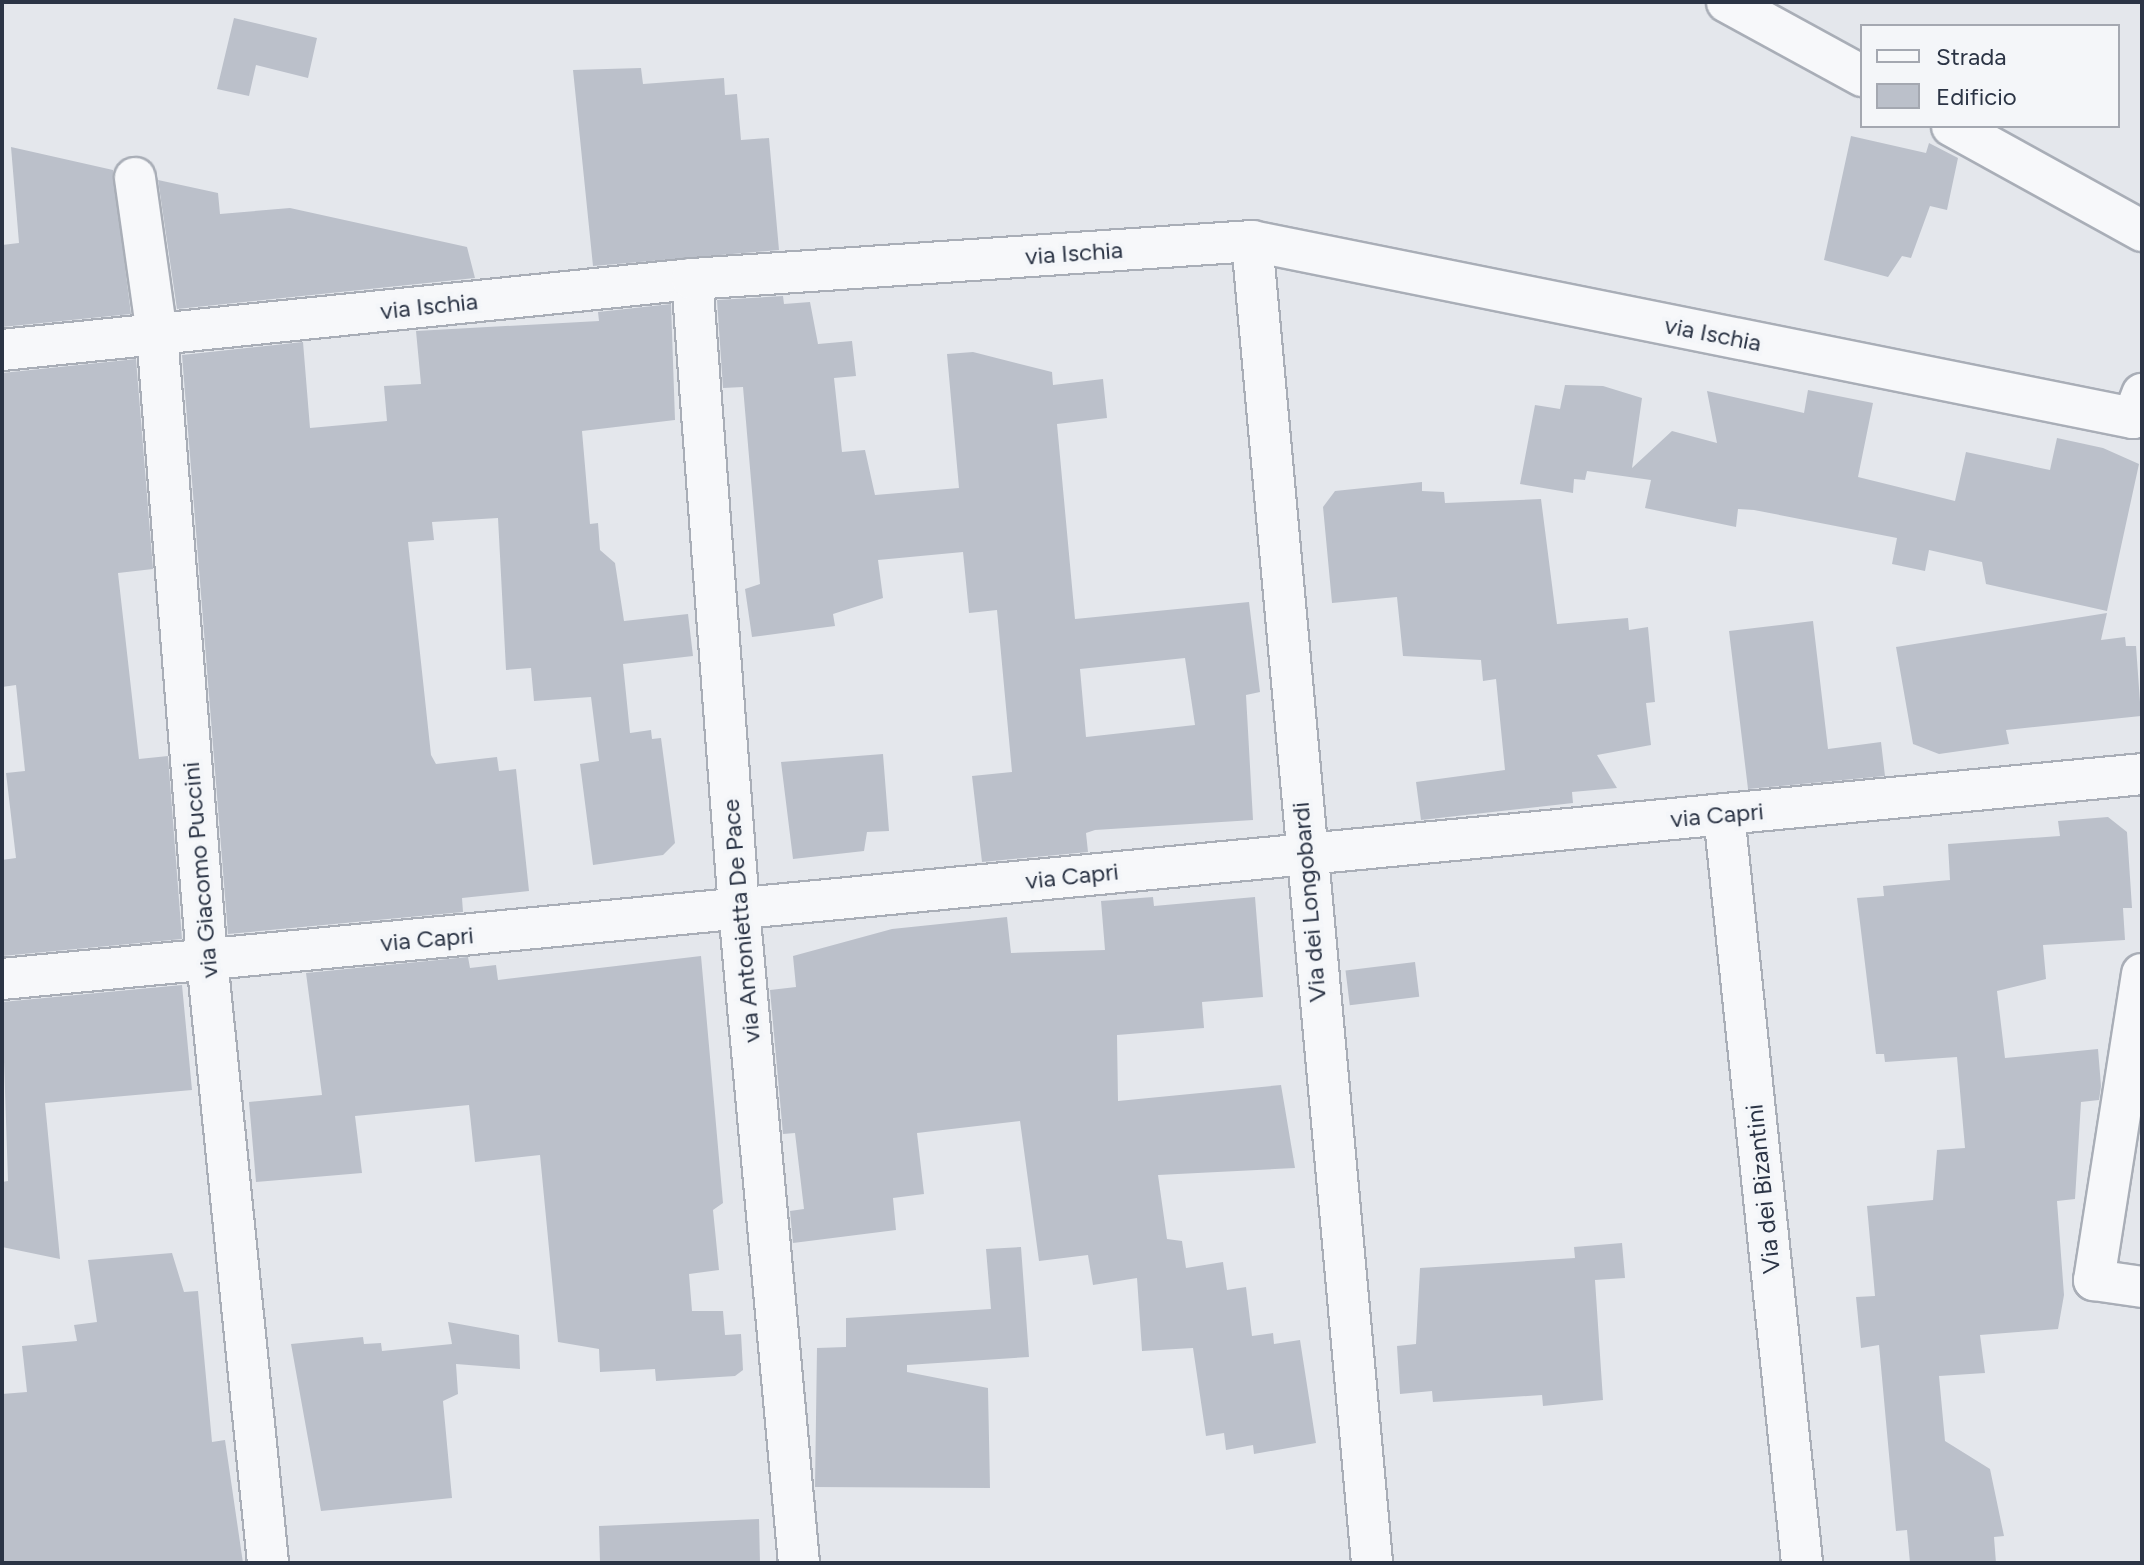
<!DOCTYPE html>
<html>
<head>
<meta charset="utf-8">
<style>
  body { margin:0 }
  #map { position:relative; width:2144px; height:1565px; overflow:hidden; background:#e4e7ec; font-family:Figtree,sans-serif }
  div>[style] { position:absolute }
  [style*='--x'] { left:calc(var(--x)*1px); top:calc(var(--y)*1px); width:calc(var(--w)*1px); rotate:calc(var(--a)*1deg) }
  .building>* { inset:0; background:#bbc0ca; transform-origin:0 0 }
  .roads { filter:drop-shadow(2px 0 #a9aeb7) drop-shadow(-2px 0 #a9aeb7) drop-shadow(0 2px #a9aeb7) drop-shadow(0 -2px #a9aeb7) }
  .street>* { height:40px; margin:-20px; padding:0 20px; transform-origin:20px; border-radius:20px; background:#f7f8fa }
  span { translate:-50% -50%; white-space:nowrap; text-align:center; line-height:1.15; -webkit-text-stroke:8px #f4f6f9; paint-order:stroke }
  .street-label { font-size:24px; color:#2b3445 }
  .frame { position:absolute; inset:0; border:4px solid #2b3445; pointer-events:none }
  .legend { position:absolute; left:1860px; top:24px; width:260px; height:104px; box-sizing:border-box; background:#f4f6f9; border:2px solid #a4a8b1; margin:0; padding:10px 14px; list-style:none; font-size:24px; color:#2b3445 }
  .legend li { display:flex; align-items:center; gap:16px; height:40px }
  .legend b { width:40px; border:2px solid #a4a8b1 }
</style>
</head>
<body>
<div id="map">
  <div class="building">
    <div style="clip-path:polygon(234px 18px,317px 38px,308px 78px,256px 65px,249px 96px,217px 89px)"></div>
    <div style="clip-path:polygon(641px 68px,643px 84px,724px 78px,725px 95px,737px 94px,741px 140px,769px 138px,779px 250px,593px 266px,573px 70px)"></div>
    <div style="clip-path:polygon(1851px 136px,1926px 153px,1929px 143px,1958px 158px,1947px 210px,1930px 206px,1911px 258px,1902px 256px,1888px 277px,1824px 260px)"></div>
    <div style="clip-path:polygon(11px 147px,113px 170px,131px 314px,2px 327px,2px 245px,19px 243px)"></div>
    <div style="clip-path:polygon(158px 180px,218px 193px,220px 214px,290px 208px,467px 247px,475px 278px,177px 309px)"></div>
    <div style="clip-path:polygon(evenodd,783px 296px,784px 304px,810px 302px,818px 344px,852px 341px,856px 376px,834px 378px,842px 452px,865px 450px,875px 495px,959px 488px,947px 354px,973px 352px,1052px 372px,1053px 385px,1103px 379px,1107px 418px,1057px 424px,1075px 619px,1249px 602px,1260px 692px,1246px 695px,1253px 820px,1095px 830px,1086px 833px,1088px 852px,982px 862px,972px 776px,1012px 772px,997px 610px,969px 613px,963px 552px,878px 560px,883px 598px,833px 614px,835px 626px,752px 637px,745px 589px,760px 584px,743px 387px,723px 388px,717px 300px,783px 296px,1185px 658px,1195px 725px,1086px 737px,1080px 669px,1185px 658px)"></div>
    <div style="clip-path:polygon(671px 304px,675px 420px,582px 431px,590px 524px,598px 523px,600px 550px,615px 563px,624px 621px,688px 614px,693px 656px,623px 664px,630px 733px,651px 730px,652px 739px,661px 738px,675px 843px,663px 855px,593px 865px,580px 764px,599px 761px,591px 697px,534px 701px,531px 668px,506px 670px,498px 518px,432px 522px,434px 540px,408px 542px,431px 755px,436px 764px,497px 757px,499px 771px,516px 769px,529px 891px,462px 898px,463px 912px,228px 934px,182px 355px,303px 342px,310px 428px,387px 421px,384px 386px,421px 384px,416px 331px,599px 321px,598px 312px)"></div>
    <div style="clip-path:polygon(136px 359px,153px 569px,118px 573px,139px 759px,168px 756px,182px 939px,2px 956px,2px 860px,16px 858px,6px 773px,25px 771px,16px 685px,2px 687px,2px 373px)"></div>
    <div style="clip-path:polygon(1565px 385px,1603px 386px,1642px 398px,1632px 468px,1672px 431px,1717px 443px,1707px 391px,1804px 413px,1808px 390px,1873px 403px,1858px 477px,1955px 501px,1966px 452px,2050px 470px,2057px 438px,2103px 448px,2139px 464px,2107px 611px,1986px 584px,1982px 562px,1929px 550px,1925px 571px,1892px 564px,1897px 538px,1754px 510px,1738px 509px,1736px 527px,1645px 508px,1651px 480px,1587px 471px,1585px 480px,1574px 479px,1573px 493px,1520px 484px,1535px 405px,1560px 409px)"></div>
    <div style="clip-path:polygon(1422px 482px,1422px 491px,1444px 492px,1445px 503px,1541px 499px,1557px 624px,1628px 618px,1629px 630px,1648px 627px,1655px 702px,1646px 703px,1651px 745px,1597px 755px,1617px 788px,1572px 792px,1573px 803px,1421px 820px,1416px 782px,1505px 770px,1496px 679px,1483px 681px,1481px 660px,1403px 656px,1397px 597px,1332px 603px,1323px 507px,1335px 491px)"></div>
    <div style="clip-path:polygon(2107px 613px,2101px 640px,2125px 637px,2126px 646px,2136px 646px,2141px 716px,2006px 730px,2009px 744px,1939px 754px,1913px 744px,1896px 647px)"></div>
    <div style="clip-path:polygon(1813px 621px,1828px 749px,1881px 742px,1885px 776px,1748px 789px,1729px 631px)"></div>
    <div style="clip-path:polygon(883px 754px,889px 831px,867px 832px,864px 851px,793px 859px,781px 762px)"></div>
    <div style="clip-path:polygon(2108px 817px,2127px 832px,2132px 908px,2123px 908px,2125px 940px,2043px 945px,2046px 979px,1997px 991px,2005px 1058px,2098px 1049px,2101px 1086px,2099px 1100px,2081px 1102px,2075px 1199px,2057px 1201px,2064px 1295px,2058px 1329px,1980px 1335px,1985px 1373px,1939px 1376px,1945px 1441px,1990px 1469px,2004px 1536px,1994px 1537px,1996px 1563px,1910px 1563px,1907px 1530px,1896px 1531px,1879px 1345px,1861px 1348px,1856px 1297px,1875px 1296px,1867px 1206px,1933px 1200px,1937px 1150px,1965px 1148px,1957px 1057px,1885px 1062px,1884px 1054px,1876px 1054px,1857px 898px,1884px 896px,1883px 886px,1950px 880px,1948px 844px,2060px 836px,2058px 821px)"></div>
    <div style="clip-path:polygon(1153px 897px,1154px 906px,1255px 897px,1263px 997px,1202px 1002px,1204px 1028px,1117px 1035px,1118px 1101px,1281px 1085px,1295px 1168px,1158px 1175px,1167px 1239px,1182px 1241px,1186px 1268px,1223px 1262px,1227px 1290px,1246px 1287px,1252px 1336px,1273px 1333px,1274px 1344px,1300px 1340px,1316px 1443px,1254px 1454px,1253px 1445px,1226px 1450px,1224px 1433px,1206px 1436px,1193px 1348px,1142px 1351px,1137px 1278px,1093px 1285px,1088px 1255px,1039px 1261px,1020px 1121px,917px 1133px,924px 1194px,893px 1198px,896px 1230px,793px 1243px,790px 1211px,804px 1209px,795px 1133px,783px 1134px,770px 990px,796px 987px,793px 956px,892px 929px,1007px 917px,1011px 953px,1105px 950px,1101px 901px)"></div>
    <div style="clip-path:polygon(701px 956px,723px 1203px,713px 1210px,719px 1270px,689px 1274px,692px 1311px,723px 1311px,725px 1335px,741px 1334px,743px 1370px,735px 1376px,656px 1381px,655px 1369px,600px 1372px,599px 1349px,558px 1342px,540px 1155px,475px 1162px,469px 1105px,355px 1116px,362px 1173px,256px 1182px,249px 1102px,322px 1095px,306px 973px,468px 957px,470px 968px,496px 965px,498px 980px)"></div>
    <div style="left:1415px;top:962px;width:35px;height:70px;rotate:83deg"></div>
    <div style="clip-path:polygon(182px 985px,192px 1090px,45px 1103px,60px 1259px,2px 1247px,2px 1182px,8px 1181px,2px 1002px)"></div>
    <div style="clip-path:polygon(1622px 1243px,1625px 1278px,1595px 1280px,1603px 1400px,1543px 1406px,1542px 1395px,1433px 1402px,1432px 1391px,1400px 1394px,1397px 1346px,1416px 1344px,1420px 1268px,1575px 1258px,1574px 1247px)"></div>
    <div style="clip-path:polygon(1021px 1247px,1029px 1357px,907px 1365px,907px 1372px,988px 1388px,990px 1488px,815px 1487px,817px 1348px,846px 1347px,846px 1318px,991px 1309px,986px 1249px)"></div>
    <div style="clip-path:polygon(172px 1253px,184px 1292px,198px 1291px,212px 1442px,225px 1440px,243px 1563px,2px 1563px,2px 1394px,27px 1392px,22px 1346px,77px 1341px,74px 1325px,97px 1322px,88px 1260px)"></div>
    <div style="clip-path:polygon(448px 1322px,519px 1335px,520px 1369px,456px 1364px,458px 1394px,443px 1401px,452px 1498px,321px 1511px,291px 1344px,363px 1337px,364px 1344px,381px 1343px,382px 1351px,452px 1344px)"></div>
    <div style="clip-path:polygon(759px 1519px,760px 1563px,600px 1563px,599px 1526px)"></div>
  </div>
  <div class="roads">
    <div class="street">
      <div style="--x:1727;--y:2;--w:154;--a:28.7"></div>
      <div style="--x:1952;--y:126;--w:217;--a:28.9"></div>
      <div style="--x:135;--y:178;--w:158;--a:82"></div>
      <div style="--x:157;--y:334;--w:627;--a:85.43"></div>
      <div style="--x:207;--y:959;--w:607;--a:84.23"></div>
      <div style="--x:1252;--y:241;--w:1327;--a:84.81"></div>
      <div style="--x:692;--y:279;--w:632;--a:85.73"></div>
      <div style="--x:739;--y:909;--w:657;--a:84.76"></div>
      <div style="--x:2;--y:350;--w:694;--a:-5.87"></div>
      <div style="--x:692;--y:279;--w:561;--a:-3.88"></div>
      <div style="--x:1252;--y:241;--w:899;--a:11.36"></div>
      <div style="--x:2133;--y:418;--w:26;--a:-69"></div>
      <div style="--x:1724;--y:814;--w:753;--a:84.05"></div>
      <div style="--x:2142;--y:974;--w:310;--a:98.9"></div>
      <div style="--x:2094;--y:1280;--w:49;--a:8.3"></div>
      <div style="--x:2;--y:979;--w:2150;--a:-5.47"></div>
    </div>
  </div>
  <div class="street-label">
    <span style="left:1074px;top:253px;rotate:-4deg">via Ischia</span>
    <span style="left:429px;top:306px;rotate:-6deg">via Ischia</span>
    <span style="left:1713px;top:334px;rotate:11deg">via Ischia</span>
    <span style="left:1717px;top:815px;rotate:-5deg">via Capri</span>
    <span style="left:200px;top:870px;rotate:-95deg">via Giacomo Puccini</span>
    <span style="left:1072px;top:876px;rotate:-6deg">via Capri</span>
    <span style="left:1309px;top:902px;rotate:-95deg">Via dei Longobardi</span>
    <span style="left:741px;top:921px;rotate:-95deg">via Antonietta De Pace</span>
    <span style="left:427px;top:939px;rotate:-5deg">via Capri</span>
    <span style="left:1763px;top:1189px;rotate:-96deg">Via dei Bizantini</span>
  </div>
  <div class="frame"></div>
  <ul class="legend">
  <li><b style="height:10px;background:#f7f8fa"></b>Strada</li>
  <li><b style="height:22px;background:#bbc0ca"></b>Edificio</li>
  </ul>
</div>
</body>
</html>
